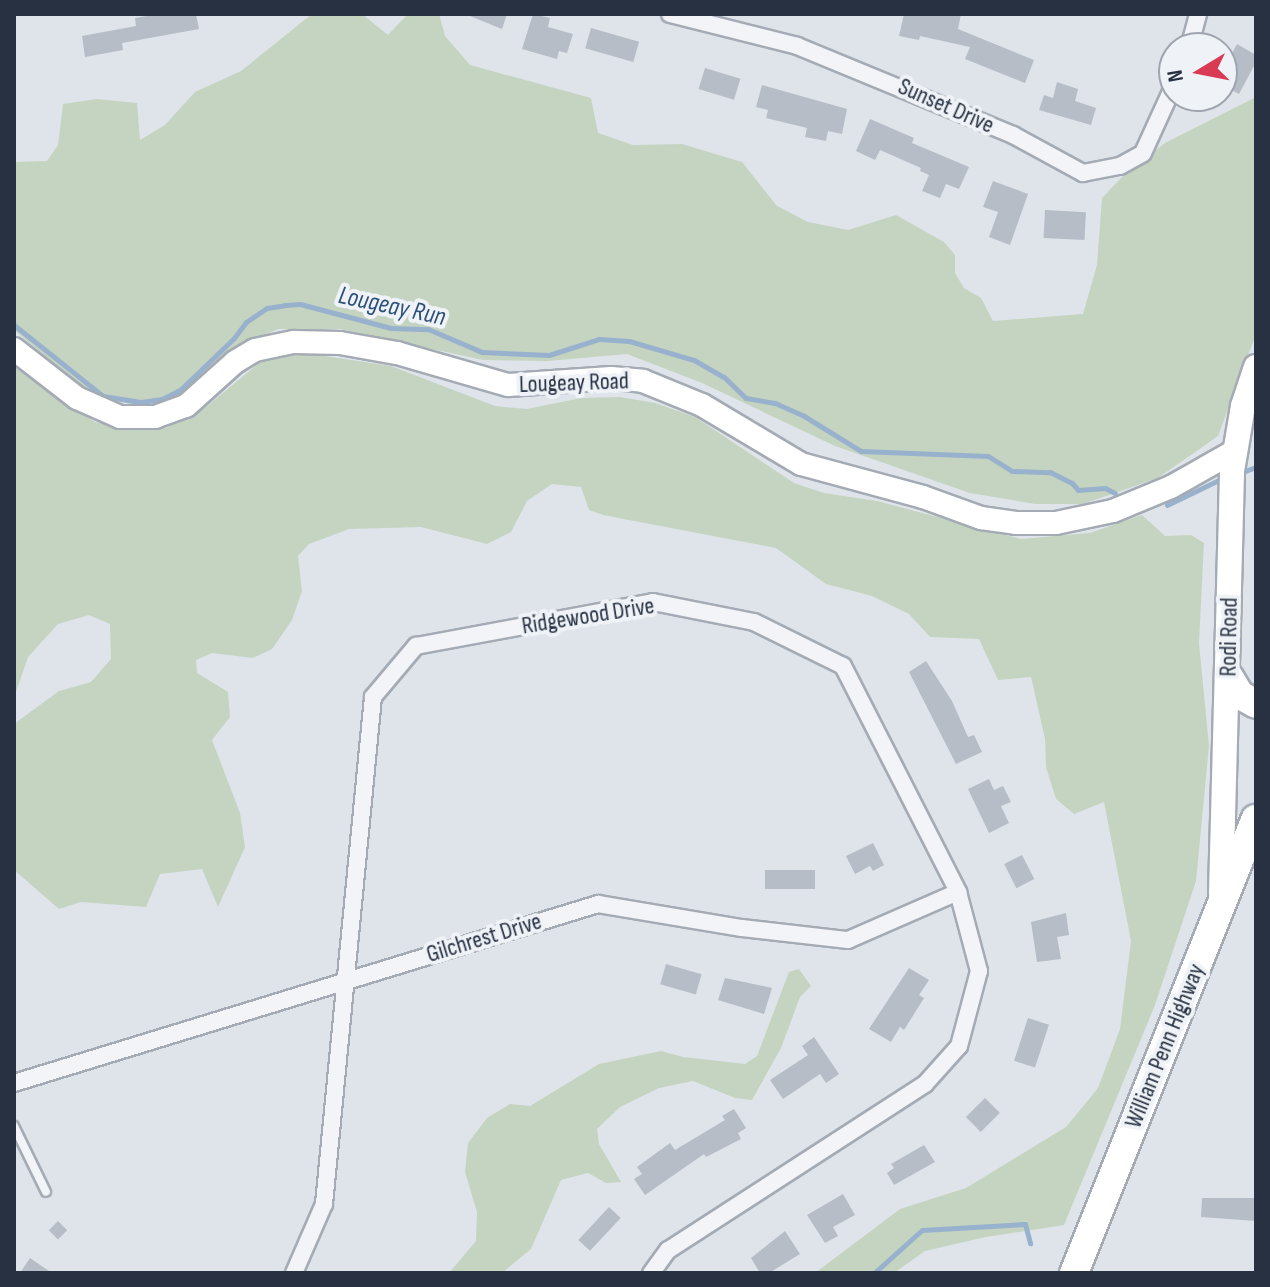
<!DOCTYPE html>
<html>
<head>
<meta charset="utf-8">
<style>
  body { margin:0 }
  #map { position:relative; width:1270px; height:1287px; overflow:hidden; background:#dfe4ea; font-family:"Sofia Sans Condensed",sans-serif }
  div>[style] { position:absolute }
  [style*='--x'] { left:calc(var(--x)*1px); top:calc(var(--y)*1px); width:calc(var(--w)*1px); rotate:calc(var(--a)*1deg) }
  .green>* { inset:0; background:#c5d4c0 }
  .stream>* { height:5px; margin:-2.5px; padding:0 2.5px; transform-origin:2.5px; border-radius:2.5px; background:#98b2cd }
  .building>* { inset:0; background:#b6bdc7; transform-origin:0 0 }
  .roads { filter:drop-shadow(2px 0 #a4abb4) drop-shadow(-2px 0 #a4abb4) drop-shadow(0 2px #a4abb4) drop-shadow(0 -2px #a4abb4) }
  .lane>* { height:8px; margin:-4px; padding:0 4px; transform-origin:4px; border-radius:4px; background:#f3f4f8 }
  .street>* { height:16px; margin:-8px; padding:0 8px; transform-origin:8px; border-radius:8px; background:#f3f4f8 }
  .secondary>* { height:22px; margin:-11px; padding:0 11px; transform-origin:11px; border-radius:11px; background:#fff }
  .primary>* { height:24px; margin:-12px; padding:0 12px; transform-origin:12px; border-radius:12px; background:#fff }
  .highway>* { height:28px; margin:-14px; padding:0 14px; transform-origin:14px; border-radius:14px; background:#fff }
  span { translate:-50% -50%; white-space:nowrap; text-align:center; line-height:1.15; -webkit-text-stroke:8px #eff3f7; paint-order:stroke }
  .street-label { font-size:24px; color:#273142 }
  .water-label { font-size:26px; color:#2e517a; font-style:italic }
  .frame { position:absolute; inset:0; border:16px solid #273142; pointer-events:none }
  .north { position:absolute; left:1158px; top:32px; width:80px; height:80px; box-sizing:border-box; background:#eff3f7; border:2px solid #9fa5af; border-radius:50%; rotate:260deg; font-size:22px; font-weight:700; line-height:32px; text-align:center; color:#273142 }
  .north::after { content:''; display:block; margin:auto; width:28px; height:36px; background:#d93b55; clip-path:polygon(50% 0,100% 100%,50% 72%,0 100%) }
</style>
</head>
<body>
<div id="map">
  <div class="green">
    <div style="clip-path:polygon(312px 14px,362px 14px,388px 35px,408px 14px,439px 14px,445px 36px,470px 65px,591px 98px,598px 133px,633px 145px,682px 144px,742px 162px,777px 206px,808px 222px,848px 230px,896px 215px,944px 242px,955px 255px,955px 273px,964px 288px,981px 298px,993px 321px,1083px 314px,1097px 265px,1102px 198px,1126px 173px,1165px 143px,1256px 97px,1256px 334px,1218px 436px,1158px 478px,1083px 504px,1035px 504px,970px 493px,835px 446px,702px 383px,627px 354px,548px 361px,483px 360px,340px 329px,279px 329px,235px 346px,181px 396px,144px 407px,93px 396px,14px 330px,14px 162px,47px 161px,58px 145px,63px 104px,97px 99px,137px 103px,140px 140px,165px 125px,195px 92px,241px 71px)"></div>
    <div style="clip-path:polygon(305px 353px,391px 366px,495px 406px,527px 409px,581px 398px,620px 397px,655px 403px,695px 417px,794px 483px,824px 493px,877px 501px,1021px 539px,1090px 533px,1142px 515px,1165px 536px,1191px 535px,1204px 543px,1199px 643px,1209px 746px,1196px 881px,1155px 1005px,1064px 1225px,986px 1237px,925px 1251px,894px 1273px,815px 1273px,900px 1209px,966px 1188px,1066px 1127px,1098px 1088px,1120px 1029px,1131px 941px,1104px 802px,1074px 814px,1056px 799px,1046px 767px,1045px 739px,1031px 677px,998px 680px,979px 639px,930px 637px,909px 614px,872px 596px,826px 584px,776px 548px,603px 515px,589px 510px,581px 487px,552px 484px,527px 501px,511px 532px,487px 544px,421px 527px,349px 529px,309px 544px,298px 556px,302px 591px,292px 620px,272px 649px,253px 658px,212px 653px,196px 660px,197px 673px,228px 692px,230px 717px,212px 740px,240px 813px,245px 847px,218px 907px,202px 869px,160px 874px,146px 907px,81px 902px,59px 909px,14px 870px,14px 724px,59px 691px,91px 682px,111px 659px,110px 624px,89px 615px,58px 624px,28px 657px,14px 698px,14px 367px,95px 422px,124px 429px,166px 428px,206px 407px,264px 359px)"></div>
    <div style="clip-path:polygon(799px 969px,811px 986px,800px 997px,781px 1048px,752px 1100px,735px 1098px,693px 1081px,659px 1088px,620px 1107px,597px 1129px,599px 1144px,621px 1182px,606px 1183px,588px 1173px,561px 1180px,531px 1249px,502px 1273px,449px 1273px,476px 1241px,477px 1212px,465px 1172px,468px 1143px,487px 1118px,510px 1104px,530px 1106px,599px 1064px,661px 1051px,683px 1057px,745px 1064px,757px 1056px,789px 972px)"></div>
  </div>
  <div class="stream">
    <div style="--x:14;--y:325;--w:114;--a:38.6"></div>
    <div style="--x:103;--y:396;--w:38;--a:9"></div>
    <div style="--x:141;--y:402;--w:21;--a:-8"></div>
    <div style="--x:162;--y:399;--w:20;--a:-27"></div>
    <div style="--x:180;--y:390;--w:75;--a:-43.9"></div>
    <div style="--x:234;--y:338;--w:20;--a:-53"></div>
    <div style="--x:246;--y:322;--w:25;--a:-34"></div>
    <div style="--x:267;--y:308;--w:18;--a:-9"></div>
    <div style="--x:285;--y:305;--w:15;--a:-4"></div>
    <div style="--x:300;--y:304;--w:94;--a:14.8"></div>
    <div style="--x:391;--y:328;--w:37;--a:2"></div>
    <div style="--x:428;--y:329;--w:59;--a:23.1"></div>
    <div style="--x:482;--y:352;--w:67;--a:2.6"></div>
    <div style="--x:549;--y:355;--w:52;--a:-17.7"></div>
    <div style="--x:599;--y:339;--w:30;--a:4"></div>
    <div style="--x:629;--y:341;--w:68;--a:16.3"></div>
    <div style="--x:694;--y:360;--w:34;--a:30"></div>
    <div style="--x:724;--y:377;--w:30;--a:44"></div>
    <div style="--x:746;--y:398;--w:29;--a:10"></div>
    <div style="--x:775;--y:403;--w:32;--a:24"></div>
    <div style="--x:804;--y:416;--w:67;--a:31.6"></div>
    <div style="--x:861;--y:451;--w:127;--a:2.3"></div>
    <div style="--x:988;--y:456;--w:28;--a:32"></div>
    <div style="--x:1012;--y:471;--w:38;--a:2"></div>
    <div style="--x:1050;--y:472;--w:25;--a:27"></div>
    <div style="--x:1072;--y:483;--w:9;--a:49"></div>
    <div style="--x:1078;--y:490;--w:27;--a:-4"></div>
    <div style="--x:1105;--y:488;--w:11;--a:27"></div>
    <div style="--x:1240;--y:473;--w:17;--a:-21"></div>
    <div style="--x:1167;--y:505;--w:62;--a:-25.7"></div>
    <div style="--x:874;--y:1273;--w:64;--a:-41.9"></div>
    <div style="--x:922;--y:1230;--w:103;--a:-3.3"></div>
    <div style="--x:1025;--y:1224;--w:20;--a:75"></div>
  </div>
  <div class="building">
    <div style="clip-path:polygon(158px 14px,196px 14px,199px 29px,122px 43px,123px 50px,85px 57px,82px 36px,136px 26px,135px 18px)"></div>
    <div style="clip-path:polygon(465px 14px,507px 14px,502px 29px)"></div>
    <div style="clip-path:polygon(533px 14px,550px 18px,548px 27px,573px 34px,567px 53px,559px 51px,557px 59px,522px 49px)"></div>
    <div style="clip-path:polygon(904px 14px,961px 14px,958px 29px,1034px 60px,1025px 83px,965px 59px,970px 47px,920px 36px,919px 40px,899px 36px)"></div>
    <div style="left:591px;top:28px;width:50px;height:21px;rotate:16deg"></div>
    <div style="clip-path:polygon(1237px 44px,1256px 55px,1256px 62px,1239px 94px,1222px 85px,1222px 72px)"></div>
    <div style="left:705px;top:68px;width:37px;height:22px;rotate:17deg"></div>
    <div style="clip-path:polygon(1057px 82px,1078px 89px,1075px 101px,1096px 108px,1091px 125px,1039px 110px,1044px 95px,1053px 98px)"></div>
    <div style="clip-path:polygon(762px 85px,847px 109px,842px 134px,828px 131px,826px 141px,805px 137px,807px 128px,766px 118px,768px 110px,756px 107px)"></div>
    <div style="clip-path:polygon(870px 119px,914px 138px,912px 143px,969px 167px,959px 189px,946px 184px,940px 198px,922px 191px,929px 175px,920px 171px,921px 168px,880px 150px,875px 160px,856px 151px)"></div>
    <div style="clip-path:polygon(993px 181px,1028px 194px,1010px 245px,989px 237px,998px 212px,983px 207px)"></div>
    <div style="left:1045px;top:210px;width:41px;height:28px;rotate:3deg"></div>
    <div style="clip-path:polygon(926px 661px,952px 701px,968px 737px,974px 735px,982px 752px,956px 764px,909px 672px)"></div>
    <div style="clip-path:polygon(989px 779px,994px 790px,1003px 786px,1011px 802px,1001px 806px,1009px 823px,989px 833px,968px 789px)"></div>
    <div style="clip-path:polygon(873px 843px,884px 865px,873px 871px,870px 866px,855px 874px,846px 856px)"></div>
    <div style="left:1022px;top:855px;width:27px;height:20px;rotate:63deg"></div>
    <div style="left:765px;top:870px;width:50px;height:19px"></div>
    <div style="clip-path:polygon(1066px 913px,1069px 935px,1057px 937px,1061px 959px,1037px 962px,1031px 922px)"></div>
    <div style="left:666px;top:964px;width:37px;height:21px;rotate:16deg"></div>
    <div style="clip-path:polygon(909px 968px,929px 980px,919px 995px,924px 998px,904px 1030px,900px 1027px,891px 1042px,869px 1029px)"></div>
    <div style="clip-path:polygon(725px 978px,772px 988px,764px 1014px,718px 1000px)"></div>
    <div style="left:1028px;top:1018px;width:22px;height:45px;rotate:18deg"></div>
    <div style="clip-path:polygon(814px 1037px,839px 1074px,826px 1083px,820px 1074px,783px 1099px,770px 1080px,808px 1055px,802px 1046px)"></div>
    <div style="left:985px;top:1098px;width:21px;height:27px;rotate:45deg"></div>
    <div style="clip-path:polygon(734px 1109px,746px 1128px,738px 1133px,741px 1139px,706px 1157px,704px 1154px,645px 1195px,634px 1179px,642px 1174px,637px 1167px,670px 1143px,675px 1150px,725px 1120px,722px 1116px)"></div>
    <div style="clip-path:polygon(924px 1145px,935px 1162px,894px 1185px,887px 1173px,894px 1168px,891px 1164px)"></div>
    <div style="clip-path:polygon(843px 1194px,855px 1215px,833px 1227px,838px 1236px,825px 1243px,807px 1215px)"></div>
    <div style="clip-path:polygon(1202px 1198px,1256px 1198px,1256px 1221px,1201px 1217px)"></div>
    <div style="left:609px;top:1207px;width:16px;height:45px;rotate:43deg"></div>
    <div style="left:58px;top:1221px;width:13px;height:13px;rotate:45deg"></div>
    <div style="clip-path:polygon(785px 1231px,800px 1254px,769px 1273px,760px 1273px,751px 1258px)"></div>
    <div style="clip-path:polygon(30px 1258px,52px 1273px,20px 1273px)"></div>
  </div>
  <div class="roads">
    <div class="lane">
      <div style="--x:14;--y:1126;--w:73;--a:64.1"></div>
    </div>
    <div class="street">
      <div style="--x:670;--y:14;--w:131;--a:14.1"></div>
      <div style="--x:797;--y:46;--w:234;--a:22.4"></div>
      <div style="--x:1013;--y:135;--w:80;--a:28.5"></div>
      <div style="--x:1083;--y:173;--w:38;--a:-11"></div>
      <div style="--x:1120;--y:166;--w:26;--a:-29"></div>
      <div style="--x:1143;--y:153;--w:75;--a:-65.5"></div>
      <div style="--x:1189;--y:48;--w:35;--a:-75"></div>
      <div style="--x:14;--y:1083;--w:611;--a:-17.04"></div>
      <div style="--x:598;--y:904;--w:146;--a:9.5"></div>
      <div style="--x:742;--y:928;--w:107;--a:6.5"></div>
      <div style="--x:848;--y:940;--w:120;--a:-23.6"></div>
      <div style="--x:294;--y:1273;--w:75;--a:-66.5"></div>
      <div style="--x:324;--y:1204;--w:509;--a:-84.48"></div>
      <div style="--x:373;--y:697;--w:67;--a:-49.9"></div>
      <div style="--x:416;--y:646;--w:241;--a:-10.5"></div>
      <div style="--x:653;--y:602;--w:103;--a:11.2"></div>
      <div style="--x:754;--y:622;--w:99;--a:26.3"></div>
      <div style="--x:843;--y:666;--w:254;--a:63"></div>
      <div style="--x:958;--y:892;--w:82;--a:75.1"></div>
      <div style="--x:979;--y:971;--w:78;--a:104.9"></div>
      <div style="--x:959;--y:1046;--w:51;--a:131.8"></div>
      <div style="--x:925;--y:1084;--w:306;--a:147.1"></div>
      <div style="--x:668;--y:1250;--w:29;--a:126"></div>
    </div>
    <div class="secondary">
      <div style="--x:14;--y:349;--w:80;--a:37.9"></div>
      <div style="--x:77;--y:398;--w:47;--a:23.8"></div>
      <div style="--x:120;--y:417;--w:35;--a:0"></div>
      <div style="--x:155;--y:417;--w:33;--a:-20"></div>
      <div style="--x:186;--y:406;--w:66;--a:-41.9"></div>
      <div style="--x:235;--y:362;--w:23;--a:-31"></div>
      <div style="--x:255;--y:350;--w:40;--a:-12"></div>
      <div style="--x:294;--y:342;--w:46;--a:1.2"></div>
      <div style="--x:340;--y:343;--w:58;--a:10"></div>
      <div style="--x:397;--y:353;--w:116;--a:16.1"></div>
      <div style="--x:508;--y:385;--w:103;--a:-3.9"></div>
      <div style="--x:611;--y:378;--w:32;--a:5"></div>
      <div style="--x:643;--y:381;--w:64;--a:22.1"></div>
      <div style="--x:702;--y:405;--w:115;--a:30.8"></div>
      <div style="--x:801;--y:464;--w:126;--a:15.1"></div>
      <div style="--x:923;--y:497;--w:62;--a:19.9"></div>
      <div style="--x:981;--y:518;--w:35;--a:8"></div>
      <div style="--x:1016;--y:523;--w:40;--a:0"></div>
      <div style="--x:1056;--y:523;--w:58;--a:-11.9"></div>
      <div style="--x:1113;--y:511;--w:63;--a:-22.5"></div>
      <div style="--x:1171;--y:487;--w:73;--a:-29.4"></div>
    </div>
    <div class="primary">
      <div style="--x:1221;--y:893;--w:422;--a:-88.5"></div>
      <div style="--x:1232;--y:471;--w:66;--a:-80.4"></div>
      <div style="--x:1243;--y:406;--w:41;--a:-71.6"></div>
    </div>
    <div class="highway">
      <div style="--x:1229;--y:677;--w:21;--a:59"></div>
      <div style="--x:1240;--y:695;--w:18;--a:29"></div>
      <div style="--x:1074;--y:1273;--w:489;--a:-68.2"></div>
    </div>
  </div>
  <div class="street-label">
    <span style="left:946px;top:106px;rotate:24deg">Sunset Drive</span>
    <span style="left:574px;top:383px;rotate:-2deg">Lougeay Road</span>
    <span style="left:588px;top:616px;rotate:-9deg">Ridgewood Drive</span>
    <span style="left:1229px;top:637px;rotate:-89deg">Rodi Road</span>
    <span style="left:484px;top:938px;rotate:-17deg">Gilchrest Drive</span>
    <span style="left:1165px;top:1046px;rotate:-68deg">William Penn Highway</span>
  </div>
  <div class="water-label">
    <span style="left:392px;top:307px;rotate:12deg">Lougeay Run</span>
  </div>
  <div class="frame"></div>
  <div class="north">N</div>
</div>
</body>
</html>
